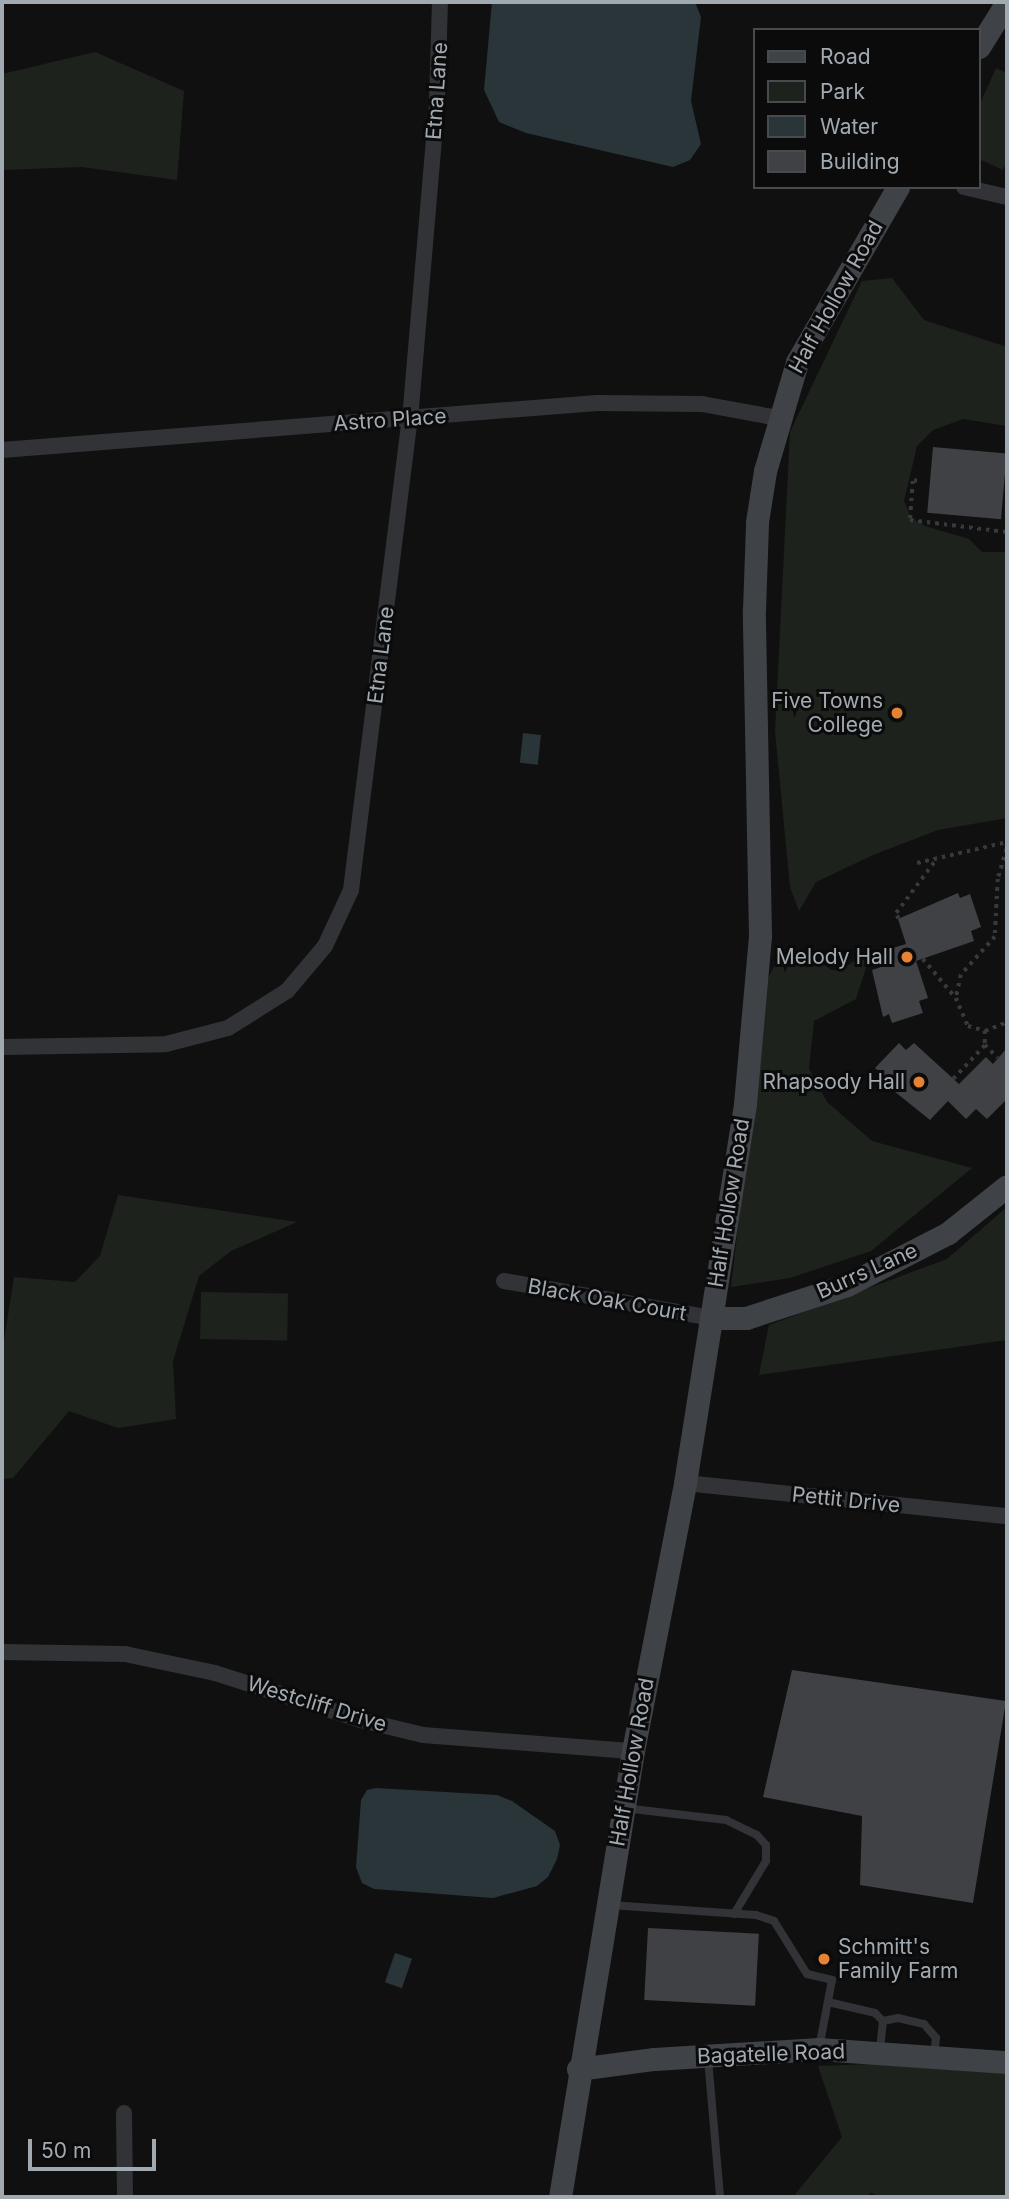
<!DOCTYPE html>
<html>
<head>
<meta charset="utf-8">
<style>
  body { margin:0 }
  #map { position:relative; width:1009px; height:2199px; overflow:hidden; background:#101011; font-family:Inter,sans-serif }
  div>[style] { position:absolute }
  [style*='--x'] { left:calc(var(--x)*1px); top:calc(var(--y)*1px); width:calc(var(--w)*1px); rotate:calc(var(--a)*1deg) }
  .green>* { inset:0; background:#1d231c; transform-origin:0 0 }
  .water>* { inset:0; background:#2a3539; transform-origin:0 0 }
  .building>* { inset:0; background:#3f4144; transform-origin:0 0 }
  .path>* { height:3.5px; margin-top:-1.75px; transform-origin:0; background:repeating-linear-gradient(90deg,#373a3d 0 3.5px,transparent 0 8.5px) }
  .lane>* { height:8px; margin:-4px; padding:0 4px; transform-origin:4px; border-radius:4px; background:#313336 }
  .street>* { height:16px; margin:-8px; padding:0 8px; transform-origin:8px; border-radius:8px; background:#313336 }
  .secondary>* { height:23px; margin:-11.5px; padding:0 11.5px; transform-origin:11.5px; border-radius:11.5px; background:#3f4246 }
  .dots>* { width:19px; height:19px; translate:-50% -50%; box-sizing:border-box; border:4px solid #0b0b0c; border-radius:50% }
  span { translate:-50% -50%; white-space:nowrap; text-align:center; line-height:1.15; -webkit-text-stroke:6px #0b0b0c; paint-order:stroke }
  .street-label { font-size:21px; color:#a2aab1 }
  .poi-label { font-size:21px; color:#a2aab1 }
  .right { translate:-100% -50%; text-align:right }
  .left { translate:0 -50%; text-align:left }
  .frame { position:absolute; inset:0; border:4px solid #a2aab1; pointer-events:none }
  .legend { position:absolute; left:753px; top:28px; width:228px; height:161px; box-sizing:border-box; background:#0b0b0c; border:2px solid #474b4e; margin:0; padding:9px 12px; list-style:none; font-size:21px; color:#a2aab1 }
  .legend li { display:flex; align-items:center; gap:14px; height:35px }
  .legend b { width:35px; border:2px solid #474b4e }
  .scale { position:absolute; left:28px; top:2139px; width:128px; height:32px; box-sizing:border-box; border:4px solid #a2aab1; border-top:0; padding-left:9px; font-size:21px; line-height:24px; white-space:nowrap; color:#a2aab1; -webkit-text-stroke:5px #0b0b0c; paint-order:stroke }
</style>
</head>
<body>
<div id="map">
  <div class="green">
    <div style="clip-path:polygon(95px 52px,184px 91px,177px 180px,82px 167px,2px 170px,2px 74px)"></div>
    <div style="clip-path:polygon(996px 68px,1007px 73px,1007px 160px,1003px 170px,979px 159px,979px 106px)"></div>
    <div style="clip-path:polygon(892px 278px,924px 320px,1007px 347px,1007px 426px,963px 419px,933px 430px,917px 446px,904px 501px,911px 518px,925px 526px,969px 539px,982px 552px,1007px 552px,1007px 818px,938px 830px,873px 855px,816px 882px,799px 911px,790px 887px,775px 731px,790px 432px,862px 281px)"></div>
    <div style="clip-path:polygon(872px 949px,856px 999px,814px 1021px,809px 1069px,827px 1102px,872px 1141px,972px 1168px,871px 1251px,790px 1278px,731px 1287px,767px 980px,778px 959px,787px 952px,811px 955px,831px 970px,841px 970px)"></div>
    <div style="clip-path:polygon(118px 1195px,297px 1222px,231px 1251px,199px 1276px,173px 1361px,176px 1419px,118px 1428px,69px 1411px,13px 1478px,2px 1479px,2px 1354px,14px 1277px,75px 1282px,100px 1256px)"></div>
    <div style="clip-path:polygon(1007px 1207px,1007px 1340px,759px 1375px,769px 1325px,947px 1259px)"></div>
    <div style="left:201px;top:1292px;width:87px;height:47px;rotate:1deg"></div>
    <div style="clip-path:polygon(977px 2060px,1007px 2064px,1007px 2197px,881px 2197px,871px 2193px,865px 2197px,793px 2197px,842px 2137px,818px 2066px)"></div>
  </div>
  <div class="water">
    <div style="clip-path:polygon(492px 2px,695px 2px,701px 17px,691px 101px,701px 144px,690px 160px,673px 167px,526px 133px,499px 122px,484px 90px)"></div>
    <div style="left:523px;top:733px;width:18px;height:30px;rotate:6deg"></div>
    <div style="clip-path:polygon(376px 1788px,497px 1795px,512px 1801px,555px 1831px,560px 1845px,557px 1859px,548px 1877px,537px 1886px,493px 1898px,374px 1889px,362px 1883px,356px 1867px,361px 1800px,367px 1790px)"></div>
    <div style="left:395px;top:1953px;width:18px;height:31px;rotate:19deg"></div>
  </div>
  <div class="building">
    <div style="left:933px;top:447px;width:74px;height:66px;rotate:5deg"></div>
    <div style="clip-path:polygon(958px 893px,960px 898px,970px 894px,981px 927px,971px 931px,974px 941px,916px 961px,928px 998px,919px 1001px,923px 1013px,892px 1023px,889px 1014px,883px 1017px,872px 970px,887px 965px,883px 951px,906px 944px,898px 919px)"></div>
    <div style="clip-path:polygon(899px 1043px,906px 1050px,914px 1043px,959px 1084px,986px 1057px,993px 1064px,1007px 1048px,1007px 1099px,987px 1119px,976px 1109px,966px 1119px,948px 1101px,930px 1120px,879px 1079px,883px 1075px,875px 1068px)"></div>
    <div style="clip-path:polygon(792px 1670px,1006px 1701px,973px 1903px,860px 1885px,862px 1816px,763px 1797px)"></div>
    <div style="left:648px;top:1928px;width:111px;height:72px;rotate:3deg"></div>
  </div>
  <div class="path">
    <div style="--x:917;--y:481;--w:4;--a:180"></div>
    <div style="--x:913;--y:481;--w:39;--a:94"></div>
    <div style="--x:910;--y:520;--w:98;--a:7.1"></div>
    <div style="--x:1007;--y:849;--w:31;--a:107"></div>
    <div style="--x:998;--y:879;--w:58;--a:93"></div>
    <div style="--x:995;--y:937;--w:51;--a:131.8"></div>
    <div style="--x:961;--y:975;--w:24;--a:102"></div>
    <div style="--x:956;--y:998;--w:30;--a:67"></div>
    <div style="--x:968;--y:1026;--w:18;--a:16"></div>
    <div style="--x:985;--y:1031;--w:24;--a:-22"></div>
    <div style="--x:917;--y:863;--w:92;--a:-13.1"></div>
    <div style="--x:898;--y:919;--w:6;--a:-108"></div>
    <div style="--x:896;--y:913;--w:65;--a:-53.1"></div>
    <div style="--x:923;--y:959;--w:50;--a:49.9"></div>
    <div style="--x:985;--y:1031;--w:14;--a:90"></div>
    <div style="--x:953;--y:1079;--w:47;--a:-46.7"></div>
    <div style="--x:985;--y:1045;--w:18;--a:45"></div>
  </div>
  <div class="lane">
    <div style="--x:624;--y:1808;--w:103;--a:6.7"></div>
    <div style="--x:726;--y:1820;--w:34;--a:26"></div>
    <div style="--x:757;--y:1835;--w:13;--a:48"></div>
    <div style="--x:766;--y:1845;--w:16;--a:90"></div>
    <div style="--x:766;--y:1861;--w:62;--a:121.1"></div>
    <div style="--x:610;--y:1905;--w:146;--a:3.9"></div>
    <div style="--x:756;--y:1915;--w:19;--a:18"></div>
    <div style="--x:774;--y:1921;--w:62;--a:58.1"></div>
    <div style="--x:807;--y:1974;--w:26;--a:13"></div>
    <div style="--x:832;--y:1980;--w:69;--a:100.8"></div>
    <div style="--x:828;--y:2002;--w:48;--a:13.2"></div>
    <div style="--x:875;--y:2013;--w:11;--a:45"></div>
    <div style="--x:883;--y:2021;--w:29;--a:96"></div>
    <div style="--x:883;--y:2021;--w:15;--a:-11"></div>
    <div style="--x:898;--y:2018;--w:27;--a:13"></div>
    <div style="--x:924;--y:2024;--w:18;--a:49"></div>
    <div style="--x:936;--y:2038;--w:17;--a:97"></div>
    <div style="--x:708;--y:2059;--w:139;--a:85"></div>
  </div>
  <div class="street">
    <div style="--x:964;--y:187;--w:44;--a:13.1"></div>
    <div style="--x:2;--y:450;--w:597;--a:-4.52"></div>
    <div style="--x:597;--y:403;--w:105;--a:0.5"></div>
    <div style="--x:702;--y:404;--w:77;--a:10.4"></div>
    <div style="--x:2;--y:1047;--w:164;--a:-1"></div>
    <div style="--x:166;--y:1044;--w:64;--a:-14.5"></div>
    <div style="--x:228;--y:1028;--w:70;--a:-32.1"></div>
    <div style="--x:287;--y:991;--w:59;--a:-49.8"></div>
    <div style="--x:325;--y:946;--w:62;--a:-65.1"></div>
    <div style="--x:351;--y:890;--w:475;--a:-82.9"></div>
    <div style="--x:410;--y:419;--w:318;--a:-85.1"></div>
    <div style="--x:437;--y:102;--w:100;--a:-88.3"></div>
    <div style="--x:504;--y:1281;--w:210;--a:10.1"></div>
    <div style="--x:685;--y:1483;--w:324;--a:5.9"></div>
    <div style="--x:2;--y:1652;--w:123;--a:0.9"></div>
    <div style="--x:125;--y:1654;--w:92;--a:11.9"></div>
    <div style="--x:215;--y:1673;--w:153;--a:17.8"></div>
    <div style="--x:361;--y:1720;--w:64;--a:13.6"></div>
    <div style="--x:423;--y:1735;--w:211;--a:4.4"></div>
    <div style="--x:124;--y:2113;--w:84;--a:89.3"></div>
  </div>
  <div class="secondary">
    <div style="--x:979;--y:47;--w:53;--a:-58.1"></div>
    <div style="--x:711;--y:1318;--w:35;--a:0"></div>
    <div style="--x:746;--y:1318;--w:106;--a:-18.1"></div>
    <div style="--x:847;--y:1285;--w:114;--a:-27.2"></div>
    <div style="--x:948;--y:1233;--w:75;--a:-38.5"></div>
    <div style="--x:578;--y:2069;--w:77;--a:-7.5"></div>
    <div style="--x:654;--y:2059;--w:165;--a:-3.5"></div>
    <div style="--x:819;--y:2049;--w:188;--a:4"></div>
    <div style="--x:560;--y:2197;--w:452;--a:-80.7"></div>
    <div style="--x:633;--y:1751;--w:273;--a:-79"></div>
    <div style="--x:685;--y:1483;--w:384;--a:-81"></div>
    <div style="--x:745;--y:1104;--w:169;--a:-84.9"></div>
    <div style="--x:760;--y:936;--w:326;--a:-91.1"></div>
    <div style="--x:754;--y:610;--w:88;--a:-88"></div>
    <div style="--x:757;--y:522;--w:52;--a:-81.1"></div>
    <div style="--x:765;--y:471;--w:114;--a:-73.6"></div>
    <div style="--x:797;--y:362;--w:202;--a:-60"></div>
  </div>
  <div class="dots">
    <div style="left:897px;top:713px;background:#e68233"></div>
    <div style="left:907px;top:957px;background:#e68233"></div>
    <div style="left:919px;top:1082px;background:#e68233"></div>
    <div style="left:824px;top:1959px;background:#e68233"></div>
  </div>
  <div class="street-label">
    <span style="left:437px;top:91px;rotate:-86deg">Etna Lane</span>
    <span style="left:836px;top:297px;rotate:-61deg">Half Hollow Road</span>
    <span style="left:390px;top:420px;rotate:-4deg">Astro Place</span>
    <span style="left:381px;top:655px;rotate:-83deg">Etna Lane</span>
    <span style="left:729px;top:1203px;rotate:-81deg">Half Hollow Road</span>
    <span style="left:867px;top:1271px;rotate:-24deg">Burrs Lane</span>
    <span style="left:607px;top:1300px;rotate:10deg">Black Oak Court</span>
    <span style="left:846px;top:1500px;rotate:6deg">Pettit Drive</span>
    <span style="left:317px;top:1704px;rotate:17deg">Westcliff Drive</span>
    <span style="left:632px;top:1762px;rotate:-80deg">Half Hollow Road</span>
    <span style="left:771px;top:2054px;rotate:-2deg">Bagatelle Road</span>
  </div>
  <div class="poi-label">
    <span class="right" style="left:883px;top:713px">Five Towns<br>College</span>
    <span class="right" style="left:893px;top:957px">Melody Hall</span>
    <span class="right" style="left:905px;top:1082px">Rhapsody Hall</span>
    <span class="left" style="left:838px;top:1959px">Schmitt's<br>Family Farm</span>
  </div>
  <div class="frame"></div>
  <ul class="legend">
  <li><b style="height:9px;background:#3f4246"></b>Road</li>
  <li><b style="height:19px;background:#1d231c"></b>Park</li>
  <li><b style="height:19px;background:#2a3539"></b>Water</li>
  <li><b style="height:19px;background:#3f4144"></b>Building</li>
  </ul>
  <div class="scale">50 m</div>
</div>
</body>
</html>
